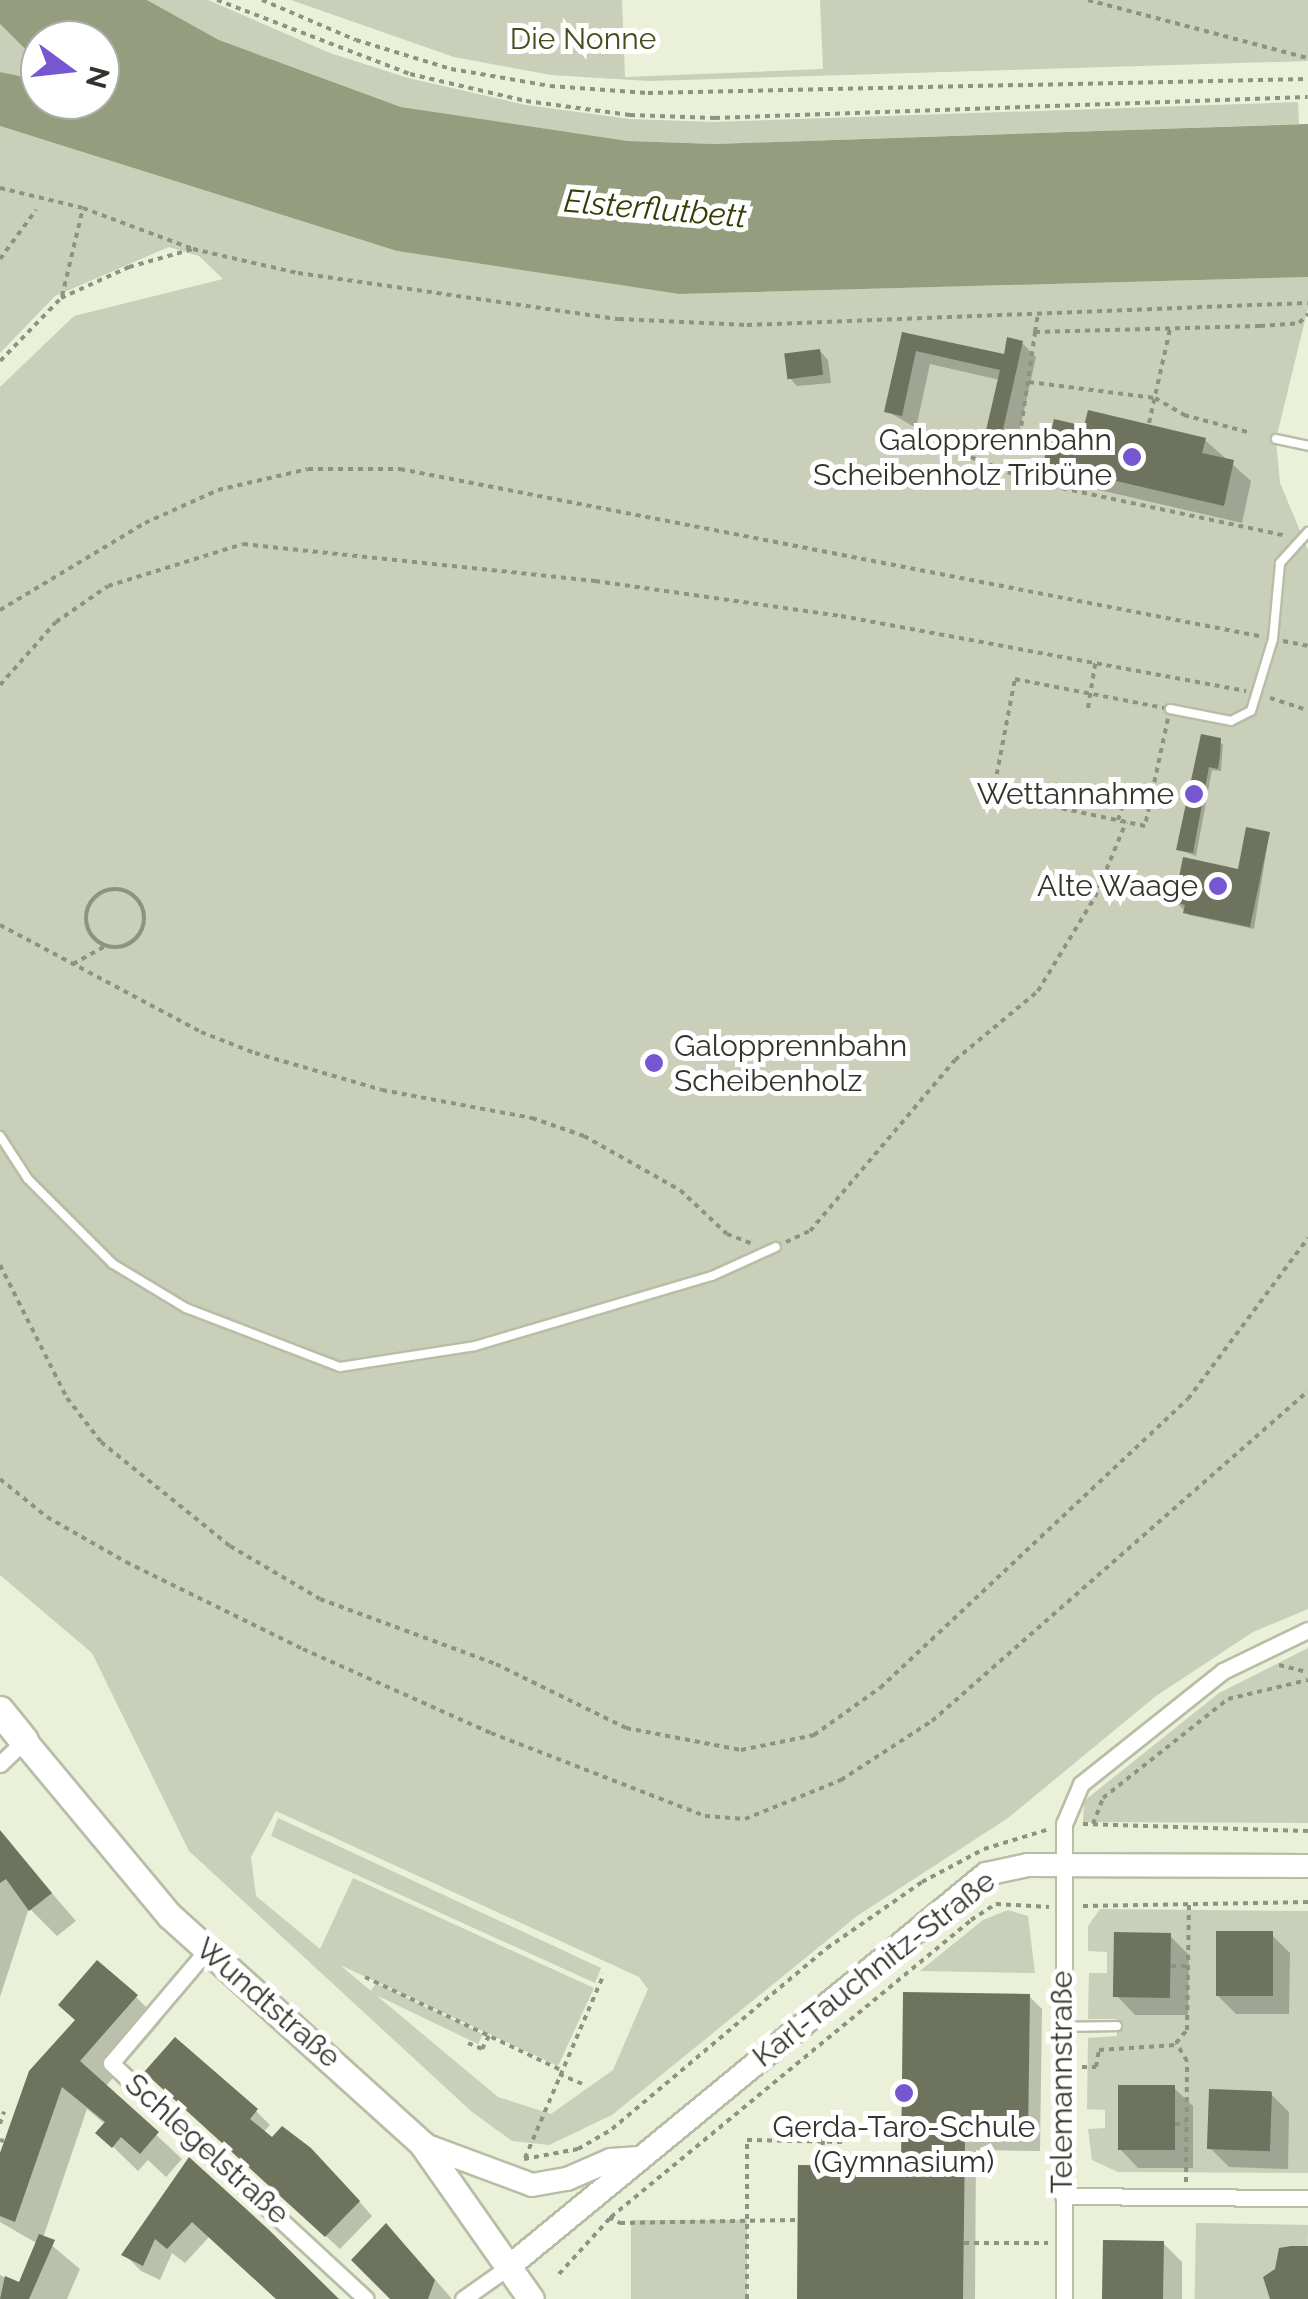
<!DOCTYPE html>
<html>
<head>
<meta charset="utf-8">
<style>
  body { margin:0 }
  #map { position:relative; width:1308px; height:2299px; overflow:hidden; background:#eaf1d8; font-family:Raleway,sans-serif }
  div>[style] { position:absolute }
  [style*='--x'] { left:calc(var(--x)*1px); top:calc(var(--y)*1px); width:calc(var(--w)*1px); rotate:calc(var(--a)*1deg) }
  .green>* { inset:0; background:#c9cfb8; transform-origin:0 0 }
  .water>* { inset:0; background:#949d7d }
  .shadow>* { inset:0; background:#0003 }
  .building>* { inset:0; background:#6d735d; transform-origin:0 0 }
  .path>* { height:4px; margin-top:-2px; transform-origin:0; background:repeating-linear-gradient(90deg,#8d9281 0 5px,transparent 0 10px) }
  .path>.ring { margin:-2px; padding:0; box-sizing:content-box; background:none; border:4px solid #8d9281; border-radius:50% }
  .roads { filter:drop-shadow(2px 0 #b7bea6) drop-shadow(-2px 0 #b7bea6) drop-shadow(0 2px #b7bea6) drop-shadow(0 -2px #b7bea6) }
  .service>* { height:8px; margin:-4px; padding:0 4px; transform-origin:4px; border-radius:4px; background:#fff }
  .minor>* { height:15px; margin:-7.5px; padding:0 7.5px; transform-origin:7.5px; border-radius:7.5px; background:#fff }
  .secondary>* { height:22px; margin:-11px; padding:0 11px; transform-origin:11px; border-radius:11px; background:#fff }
  .primary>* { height:25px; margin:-12.5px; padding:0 12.5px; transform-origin:12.5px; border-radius:12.5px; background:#fff }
  .trunk>* { height:28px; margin:-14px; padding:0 14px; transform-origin:14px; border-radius:14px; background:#fff }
  .dots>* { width:28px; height:28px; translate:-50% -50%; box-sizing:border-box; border:5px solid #fff; border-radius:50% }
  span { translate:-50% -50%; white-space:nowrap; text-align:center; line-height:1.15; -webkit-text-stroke:10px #fff; paint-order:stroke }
  .park-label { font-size:30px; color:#434f1b }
  .poi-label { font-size:30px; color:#32352b }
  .right { translate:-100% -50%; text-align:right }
  .left { translate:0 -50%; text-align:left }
  .street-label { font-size:30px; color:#32352b }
  .water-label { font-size:32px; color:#333d06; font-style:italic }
  .north { position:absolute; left:20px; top:20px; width:100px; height:100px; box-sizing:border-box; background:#fff; border:2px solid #adaeaa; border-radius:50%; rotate:105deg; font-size:28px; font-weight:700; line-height:40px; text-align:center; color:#32352b }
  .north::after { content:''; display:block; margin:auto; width:35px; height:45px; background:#7657d1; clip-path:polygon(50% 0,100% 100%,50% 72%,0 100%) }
</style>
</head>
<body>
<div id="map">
  <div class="green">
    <div style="clip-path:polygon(147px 0,208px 0,330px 53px,408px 78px,526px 105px,630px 119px,714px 122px,1298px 102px,1299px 124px,715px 144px,628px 141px,401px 107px,219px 40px)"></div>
    <div style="clip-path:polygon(291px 0,622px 0,625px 77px,823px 69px,820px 0,1308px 0,1308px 61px,649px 81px,551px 75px,454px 57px)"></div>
    <div style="clip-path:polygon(0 24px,40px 64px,40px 80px,0 72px)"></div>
    <div style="clip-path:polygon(evenodd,0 126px,397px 251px,679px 294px,1308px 277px,1308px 308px,1276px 439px,1280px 483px,1308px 550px,1308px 1609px,1253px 1632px,1156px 1696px,1008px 1818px,857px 1916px,612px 2115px,549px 2145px,512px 2141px,472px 2112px,189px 1851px,92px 1653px,0 1575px,0 387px,74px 316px,223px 279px,199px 256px,169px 247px,55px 296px,0 353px,0 126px,276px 1811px,639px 1977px,648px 1989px,613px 2070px,551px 2114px,498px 2097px,376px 1995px,478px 2044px,483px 2034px,376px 1983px,371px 1991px,340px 1965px,558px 2066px,594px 1988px,353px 1878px,320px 1949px,256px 1896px,251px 1857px,276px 1811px)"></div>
    <div style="clip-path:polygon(1308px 1648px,1308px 1823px,1083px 1822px,1084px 1801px,1219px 1693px)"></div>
    <div style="clip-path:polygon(278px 1818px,601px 1968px,595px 1983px,271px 1836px)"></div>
    <div style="clip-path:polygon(1100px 1909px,1308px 1911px,1308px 2173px,1118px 2172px,1092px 2160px,1088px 2129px,1105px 2128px,1105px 2110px,1087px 2109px,1088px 2038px,1117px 2036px,1116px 2019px,1088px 2019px,1089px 1973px,1107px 1973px,1107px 1952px,1088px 1951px,1088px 1926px)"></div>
    <div style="clip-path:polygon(1008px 1910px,1028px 1916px,1035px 1973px,920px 1971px,983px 1920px)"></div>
    <div style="left:631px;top:2220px;width:116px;height:79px"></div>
    <div style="left:1196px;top:2223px;width:112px;height:76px;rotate:1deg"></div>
  </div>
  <div class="water">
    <div style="clip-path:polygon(0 0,147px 0,219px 40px,401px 107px,628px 141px,715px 144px,1308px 124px,1308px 277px,679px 294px,397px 251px,0 126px,0 72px,40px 80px,40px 100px,100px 100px,100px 40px,40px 40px,40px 64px,0 24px)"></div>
  </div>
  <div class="shadow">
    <div style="clip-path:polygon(904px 335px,1006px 357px,1022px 343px,1036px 357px,1014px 455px,987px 438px,1000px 380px,930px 364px,916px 428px,887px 411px)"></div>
    <div style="clip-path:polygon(820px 351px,828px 360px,831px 383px,797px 386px,789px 377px)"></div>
    <div style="clip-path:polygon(1086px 429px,1205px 440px,1251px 481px,1242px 523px,1065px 482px,1046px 463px)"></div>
    <div style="clip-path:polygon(1203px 736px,1223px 744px,1221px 771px,1212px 770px,1196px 856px,1179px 850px)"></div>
    <div style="clip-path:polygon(1269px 835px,1254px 929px,1189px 915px,1176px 902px,1240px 872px)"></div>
    <div style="clip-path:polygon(0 1833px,76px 1921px,57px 1936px,29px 1908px,0 1997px)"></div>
    <div style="clip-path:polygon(1271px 1934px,1290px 1953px,1289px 2014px,1236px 2014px,1217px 1995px)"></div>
    <div style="clip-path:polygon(1170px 1936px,1189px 1955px,1188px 2015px,1135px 2015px,1117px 1996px)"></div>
    <div style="clip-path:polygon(1029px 1996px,1042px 2009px,1040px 2151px,976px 2150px,975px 2299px,800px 2299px)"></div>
    <div style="clip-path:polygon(136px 1997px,161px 2022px,105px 2087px,182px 2159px,166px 2177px,148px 2160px,138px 2171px,99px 2133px,106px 2125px,87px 2109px,43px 2238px,80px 2269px,67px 2299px,0 2299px,0 2275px,20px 2285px,38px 2244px,0 2222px,0 2163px,31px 2072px)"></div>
    <div style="clip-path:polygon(161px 2086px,256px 2111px,270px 2125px,263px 2133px,337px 2176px,372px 2216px,340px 2249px)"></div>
    <div style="clip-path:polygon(1174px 2088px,1193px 2106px,1193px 2168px,1138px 2168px,1120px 2149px)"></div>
    <div style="clip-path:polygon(1270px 2093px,1289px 2112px,1288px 2169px,1229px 2167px,1210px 2148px)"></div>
    <div style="clip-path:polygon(189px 2161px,333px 2299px,277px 2299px,210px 2236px,185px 2263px,172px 2253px,160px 2280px,141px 2271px,125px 2255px)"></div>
    <div style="clip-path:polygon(386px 2227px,414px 2255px,452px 2299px,394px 2299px)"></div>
    <div style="clip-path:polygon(1163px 2243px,1182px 2262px,1182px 2299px,1105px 2299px)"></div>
  </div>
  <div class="building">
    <div style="clip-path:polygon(902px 332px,1004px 354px,1007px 337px,1023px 341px,1000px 443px,984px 439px,1000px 370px,916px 351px,902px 416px,884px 412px)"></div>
    <div style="left:820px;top:349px;width:26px;height:36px;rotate:83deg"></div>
    <div style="clip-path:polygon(1088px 410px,1206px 438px,1202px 453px,1234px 460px,1224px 506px,1043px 464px,1054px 419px,1084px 426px)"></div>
    <div style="clip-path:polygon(1201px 734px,1221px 738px,1220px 755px,1218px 769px,1209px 767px,1193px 853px,1176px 850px)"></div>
    <div style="clip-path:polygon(1246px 827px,1270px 832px,1250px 927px,1183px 913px,1185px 905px,1174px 902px,1183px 857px,1238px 869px)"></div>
    <div style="clip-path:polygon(0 1830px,52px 1893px,29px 1911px,6px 1879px,0 1883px)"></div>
    <div style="left:1216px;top:1931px;width:57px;height:65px"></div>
    <div style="left:1114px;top:1932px;width:57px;height:65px;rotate:1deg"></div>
    <div style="clip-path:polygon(97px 1960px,138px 1995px,80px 2061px,159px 2132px,140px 2154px,121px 2137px,112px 2148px,95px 2133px,105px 2122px,62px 2087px,15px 2222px,0 2216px,0 2153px,29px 2071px,75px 2020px,58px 2005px)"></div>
    <div style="clip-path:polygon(903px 1992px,1030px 1994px,1028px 2139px,965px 2138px,963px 2299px,797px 2299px,798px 2165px,901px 2166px)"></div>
    <div style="clip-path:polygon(175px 2037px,258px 2109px,250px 2119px,272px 2137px,282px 2126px,311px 2148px,360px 2201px,325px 2237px,144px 2072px)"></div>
    <div style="left:1118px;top:2085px;width:57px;height:65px"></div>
    <div style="left:1209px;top:2089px;width:63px;height:60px;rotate:2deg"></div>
    <div style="clip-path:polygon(189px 2157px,268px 2229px,339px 2299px,276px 2299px,192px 2222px,167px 2249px,155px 2239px,143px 2266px,121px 2255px)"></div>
    <div style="clip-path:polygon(386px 2223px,435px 2280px,428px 2299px,390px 2299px,351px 2260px)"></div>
    <div style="clip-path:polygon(39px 2234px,55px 2240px,29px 2299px,0 2299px,5px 2276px,19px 2282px)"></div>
    <div style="left:1103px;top:2240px;width:61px;height:59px;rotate:1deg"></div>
    <div style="clip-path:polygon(1291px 2246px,1308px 2246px,1308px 2299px,1270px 2299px,1263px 2277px,1275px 2269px,1279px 2248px)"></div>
  </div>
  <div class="path">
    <div style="--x:217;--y:0;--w:207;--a:21"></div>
    <div style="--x:410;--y:74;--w:119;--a:13.1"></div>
    <div style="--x:526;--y:101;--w:105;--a:7.7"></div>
    <div style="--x:630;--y:115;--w:85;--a:2"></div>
    <div style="--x:715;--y:118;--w:593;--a:-2.03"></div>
    <div style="--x:262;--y:0;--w:102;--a:23.1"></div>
    <div style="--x:356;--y:40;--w:99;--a:17"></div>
    <div style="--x:451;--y:69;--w:100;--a:9.7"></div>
    <div style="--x:550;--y:86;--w:98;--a:4.1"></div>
    <div style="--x:648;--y:93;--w:660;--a:-1.22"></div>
    <div style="--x:1088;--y:0;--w:228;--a:14.8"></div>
    <div style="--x:0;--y:188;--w:85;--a:13.5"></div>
    <div style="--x:83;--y:208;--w:117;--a:20.4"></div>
    <div style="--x:193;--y:249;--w:108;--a:12.9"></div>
    <div style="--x:298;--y:273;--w:324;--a:8.2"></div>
    <div style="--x:619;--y:319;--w:128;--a:2.7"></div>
    <div style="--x:747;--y:325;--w:561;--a:-2.25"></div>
    <div style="--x:0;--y:259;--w:61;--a:-53.7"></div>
    <div style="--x:62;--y:296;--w:90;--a:-76.6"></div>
    <div style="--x:1035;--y:332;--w:18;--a:-81"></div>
    <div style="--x:0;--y:361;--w:88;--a:-45.9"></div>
    <div style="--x:61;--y:298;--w:75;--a:-24.5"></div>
    <div style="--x:129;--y:267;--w:66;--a:-15.7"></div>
    <div style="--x:1029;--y:382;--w:127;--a:7.2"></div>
    <div style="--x:1155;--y:398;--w:34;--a:30"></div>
    <div style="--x:1184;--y:415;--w:69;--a:15"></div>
    <div style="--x:1149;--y:423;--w:96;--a:-77.4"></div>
    <div style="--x:906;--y:431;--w:137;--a:21.9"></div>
    <div style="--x:1033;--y:482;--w:259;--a:12"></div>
    <div style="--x:1014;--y:475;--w:145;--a:-81.6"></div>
    <div style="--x:1035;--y:332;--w:225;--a:-1.5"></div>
    <div style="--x:1260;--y:326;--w:39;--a:-4"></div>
    <div style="--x:1299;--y:323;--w:13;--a:-45"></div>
    <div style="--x:0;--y:610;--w:169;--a:-31"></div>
    <div style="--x:145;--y:523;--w:80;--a:-24.3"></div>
    <div style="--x:218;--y:490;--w:92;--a:-13.1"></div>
    <div style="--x:308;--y:469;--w:92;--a:0"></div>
    <div style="--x:400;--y:469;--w:875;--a:11"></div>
    <div style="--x:1283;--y:641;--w:25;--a:11"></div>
    <div style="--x:1015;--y:679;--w:158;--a:11"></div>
    <div style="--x:1170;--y:709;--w:120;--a:102.1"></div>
    <div style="--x:1145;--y:826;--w:155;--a:-168.1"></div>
    <div style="--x:993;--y:794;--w:117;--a:-79.2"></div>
    <div style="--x:0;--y:685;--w:84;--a:-48.4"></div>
    <div style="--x:56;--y:622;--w:63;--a:-34.7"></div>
    <div style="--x:108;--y:586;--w:141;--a:-17.3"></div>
    <div style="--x:243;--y:544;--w:354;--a:6"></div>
    <div style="--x:595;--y:581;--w:248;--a:8.1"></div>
    <div style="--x:841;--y:616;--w:412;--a:10.5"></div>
    <div style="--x:1270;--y:698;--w:40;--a:18"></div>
    <div style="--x:1088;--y:708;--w:50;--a:-80.7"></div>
    <div style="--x:1118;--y:820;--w:23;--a:-72"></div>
    <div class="ring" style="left:86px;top:889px;width:54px;height:54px"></div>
    <div style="--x:0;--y:925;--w:228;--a:28"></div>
    <div style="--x:201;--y:1032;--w:58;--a:21.3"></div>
    <div style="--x:255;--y:1053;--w:132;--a:16.2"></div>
    <div style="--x:382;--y:1090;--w:153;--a:10.6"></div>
    <div style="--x:532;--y:1118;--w:55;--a:19.1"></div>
    <div style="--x:584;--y:1136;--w:110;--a:29.4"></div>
    <div style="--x:680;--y:1190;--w:64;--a:43.1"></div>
    <div style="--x:727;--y:1234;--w:28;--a:21"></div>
    <div style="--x:73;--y:964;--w:35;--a:-29"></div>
    <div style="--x:786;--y:1242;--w:26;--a:-25"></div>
    <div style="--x:810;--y:1231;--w:224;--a:-49.7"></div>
    <div style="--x:955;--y:1060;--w:108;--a:-39.7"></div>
    <div style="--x:1038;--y:991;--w:110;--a:-58.8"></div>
    <div style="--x:1095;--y:897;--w:81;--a:-67.5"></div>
    <div style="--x:0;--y:1265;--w:149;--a:63.3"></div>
    <div style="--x:67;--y:1398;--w:56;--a:52.3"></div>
    <div style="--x:101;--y:1442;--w:166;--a:38.9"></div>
    <div style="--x:230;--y:1546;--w:104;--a:30.5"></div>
    <div style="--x:320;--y:1599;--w:188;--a:20.3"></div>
    <div style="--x:496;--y:1664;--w:145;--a:26.2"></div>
    <div style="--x:626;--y:1728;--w:117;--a:10.8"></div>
    <div style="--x:741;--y:1750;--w:75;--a:-11.6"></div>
    <div style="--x:814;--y:1735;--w:81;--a:-35.5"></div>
    <div style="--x:880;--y:1688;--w:422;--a:-43.2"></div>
    <div style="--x:1188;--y:1399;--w:201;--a:-53.3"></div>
    <div style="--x:0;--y:1479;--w:60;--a:39"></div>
    <div style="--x:47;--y:1517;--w:91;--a:29.7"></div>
    <div style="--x:126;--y:1562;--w:197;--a:26.2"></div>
    <div style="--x:303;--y:1649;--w:206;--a:24.1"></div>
    <div style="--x:491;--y:1733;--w:230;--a:21.2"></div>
    <div style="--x:705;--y:1816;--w:40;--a:4.3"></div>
    <div style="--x:745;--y:1819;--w:104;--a:-22.1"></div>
    <div style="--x:841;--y:1780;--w:108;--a:-33"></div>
    <div style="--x:932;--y:1721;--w:500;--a:-41.27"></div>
    <div style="--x:1279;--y:1665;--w:30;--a:14"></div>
    <div style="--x:1083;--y:1824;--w:225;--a:1.8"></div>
    <div style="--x:1093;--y:1824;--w:28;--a:-69"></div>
    <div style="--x:1103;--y:1798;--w:159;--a:-38.4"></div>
    <div style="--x:1228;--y:1699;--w:82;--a:-13.4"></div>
    <div style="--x:1083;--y:1906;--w:225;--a:-1"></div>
    <div style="--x:1171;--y:1966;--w:17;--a:0"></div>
    <div style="--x:365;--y:1977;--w:215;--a:25.4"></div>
    <div style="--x:468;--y:2043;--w:15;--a:23"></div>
    <div style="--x:482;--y:2049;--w:15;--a:-62"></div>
    <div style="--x:1082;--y:2067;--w:14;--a:0"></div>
    <div style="--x:1096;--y:2067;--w:17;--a:-80"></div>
    <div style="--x:1099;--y:2050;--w:77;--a:-3.7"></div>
    <div style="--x:559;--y:2074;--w:25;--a:23"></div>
    <div style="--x:0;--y:2124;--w:13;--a:-72"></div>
    <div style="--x:1175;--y:2124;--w:11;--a:0"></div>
    <div style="--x:0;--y:2140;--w:4;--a:14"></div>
    <div style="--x:817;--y:2140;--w:16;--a:-86"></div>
    <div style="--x:818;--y:2124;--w:28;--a:-26"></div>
    <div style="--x:525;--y:2158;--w:200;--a:-66.8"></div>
    <div style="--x:524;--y:2159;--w:55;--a:-10.5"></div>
    <div style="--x:578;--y:2149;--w:39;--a:-30"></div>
    <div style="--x:612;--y:2129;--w:281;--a:-40.1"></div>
    <div style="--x:827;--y:1948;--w:116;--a:-34.8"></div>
    <div style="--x:922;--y:1882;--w:70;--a:-28"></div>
    <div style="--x:984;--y:1849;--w:69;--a:-16.9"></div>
    <div style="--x:822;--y:2165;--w:24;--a:-88"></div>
    <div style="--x:1186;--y:2182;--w:121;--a:-89.5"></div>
    <div style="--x:1187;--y:2061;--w:21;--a:-121"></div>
    <div style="--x:1176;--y:2043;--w:17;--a:-50"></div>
    <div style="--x:1187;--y:2030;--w:128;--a:-89.1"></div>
    <div style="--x:609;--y:2217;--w:13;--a:29"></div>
    <div style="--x:620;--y:2223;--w:178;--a:-1"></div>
    <div style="--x:964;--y:2243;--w:84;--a:0"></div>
    <div style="--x:559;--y:2274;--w:77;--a:-47.6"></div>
    <div style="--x:611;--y:2217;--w:467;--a:-39.5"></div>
    <div style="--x:971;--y:1920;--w:30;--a:-33"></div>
    <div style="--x:996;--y:1904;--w:53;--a:3.2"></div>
    <div style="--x:747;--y:2299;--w:159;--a:-90"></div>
    <div style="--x:747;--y:2140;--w:95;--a:1.2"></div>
  </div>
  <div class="roads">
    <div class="service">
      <div style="--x:1276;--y:439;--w:33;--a:12"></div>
      <div style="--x:1170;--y:709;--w:62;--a:11.1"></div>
      <div style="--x:1231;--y:721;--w:22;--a:-27"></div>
      <div style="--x:1251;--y:711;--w:75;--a:-73"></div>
      <div style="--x:1273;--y:639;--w:76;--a:-84.7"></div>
      <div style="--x:1280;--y:563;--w:42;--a:-47.9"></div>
      <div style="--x:0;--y:1136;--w:51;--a:56.9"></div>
      <div style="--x:28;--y:1179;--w:120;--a:45"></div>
      <div style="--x:113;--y:1264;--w:85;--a:31.1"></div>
      <div style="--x:186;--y:1308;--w:165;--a:21"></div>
      <div style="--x:340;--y:1367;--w:137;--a:-8.8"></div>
      <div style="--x:475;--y:1346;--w:247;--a:-16.5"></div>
      <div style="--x:712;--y:1276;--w:70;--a:-24.4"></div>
      <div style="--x:1062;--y:2027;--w:55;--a:-1"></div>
    </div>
    <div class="minor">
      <div style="--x:0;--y:1764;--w:33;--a:-44"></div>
      <div style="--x:207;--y:1950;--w:148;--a:130.3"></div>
      <div style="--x:111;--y:2063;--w:347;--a:42.8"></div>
      <div style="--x:1063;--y:2196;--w:245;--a:0.5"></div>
      <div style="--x:463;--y:2299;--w:59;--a:-35.3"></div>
      <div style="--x:1064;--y:2299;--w:475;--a:-90"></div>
      <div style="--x:1064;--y:1824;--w:43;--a:-67"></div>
      <div style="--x:1081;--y:1784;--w:181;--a:-38.5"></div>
      <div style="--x:1223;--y:1671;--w:94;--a:-25.8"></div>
    </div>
    <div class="secondary">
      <div style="--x:422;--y:2144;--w:117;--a:20.4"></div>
      <div style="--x:532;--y:2185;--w:36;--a:-10"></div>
      <div style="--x:567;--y:2179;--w:48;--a:-23.4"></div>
      <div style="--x:611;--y:2160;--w:28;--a:-4"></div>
      <div style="--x:511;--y:2265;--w:615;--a:-39.46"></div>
      <div style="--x:986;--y:1874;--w:43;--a:-12.1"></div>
      <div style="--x:1028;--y:1865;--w:280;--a:0.2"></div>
    </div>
    <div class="primary">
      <div style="--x:24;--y:1741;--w:228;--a:50.2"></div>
      <div style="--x:170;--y:1916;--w:340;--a:42.1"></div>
      <div style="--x:422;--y:2144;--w:189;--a:54.9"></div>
    </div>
    <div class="trunk">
      <div style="--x:0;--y:1711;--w:38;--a:51"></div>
    </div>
  </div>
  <div class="dots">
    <div style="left:1132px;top:457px;background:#7657d1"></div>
    <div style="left:1194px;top:794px;background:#7657d1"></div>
    <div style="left:1218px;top:886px;background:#7657d1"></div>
    <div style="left:654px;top:1063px;background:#7657d1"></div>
    <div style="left:904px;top:2093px;background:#7657d1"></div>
  </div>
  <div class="park-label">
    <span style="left:583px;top:39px">Die Nonne</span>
  </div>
  <div class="poi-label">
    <span class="right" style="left:1112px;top:457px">Galopprennbahn<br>Scheibenholz Tribüne</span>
    <span class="right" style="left:1174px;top:794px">Wettannahme</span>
    <span class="right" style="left:1198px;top:886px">Alte Waage</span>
    <span class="left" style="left:674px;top:1063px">Galopprennbahn<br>Scheibenholz</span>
    <span style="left:904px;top:2144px">Gerda-Taro-Schule<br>(Gymnasium)</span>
  </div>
  <div class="street-label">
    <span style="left:874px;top:1969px;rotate:-38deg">Karl-Tauchnitz-Straße</span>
    <span style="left:268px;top:2003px;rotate:41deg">Wundtstraße</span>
    <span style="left:1062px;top:2082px;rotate:-90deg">Telemannstraße</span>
    <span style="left:207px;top:2149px;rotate:42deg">Schlegelstraße</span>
  </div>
  <div class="water-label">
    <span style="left:655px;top:209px;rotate:5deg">Elsterflutbett</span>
  </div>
  <div class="north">N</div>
</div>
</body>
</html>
